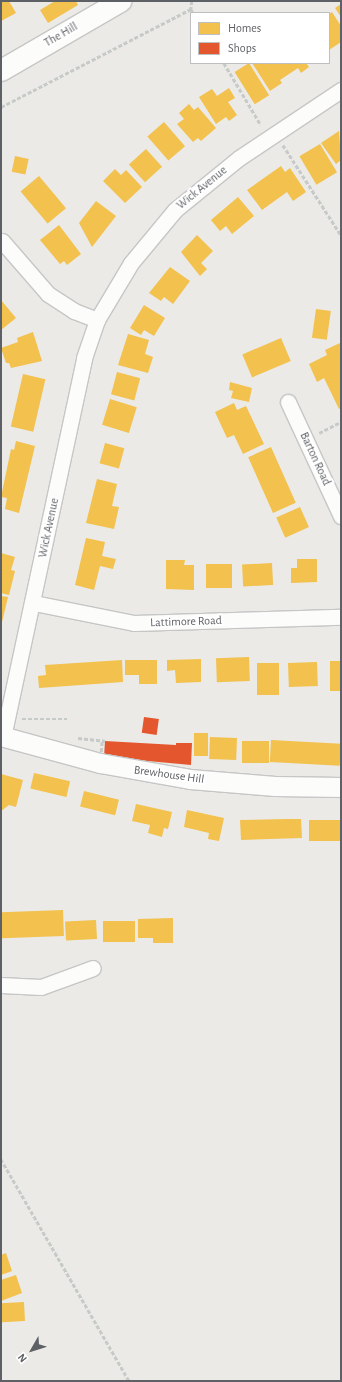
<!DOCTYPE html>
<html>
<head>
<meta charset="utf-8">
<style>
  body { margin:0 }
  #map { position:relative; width:342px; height:1382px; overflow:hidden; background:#ebeae7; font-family:"Alegreya Sans",sans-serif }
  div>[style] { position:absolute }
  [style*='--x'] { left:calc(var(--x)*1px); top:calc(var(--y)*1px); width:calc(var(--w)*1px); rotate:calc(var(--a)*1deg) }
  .homes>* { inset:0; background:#f2c14e; transform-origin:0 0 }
  .shops>* { inset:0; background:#e4572e; transform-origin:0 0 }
  .path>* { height:2.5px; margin-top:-1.25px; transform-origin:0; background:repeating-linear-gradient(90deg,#c6cac8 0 4px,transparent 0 6px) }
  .roads { filter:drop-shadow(1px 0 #c6c6c6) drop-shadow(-1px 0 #c6c6c6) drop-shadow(0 1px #c6c6c6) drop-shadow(0 -1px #c6c6c6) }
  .minor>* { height:15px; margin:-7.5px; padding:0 7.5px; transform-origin:7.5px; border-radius:7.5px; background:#fcfcfb }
  .tertiary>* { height:19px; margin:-9.5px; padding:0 9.5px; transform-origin:9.5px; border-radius:9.5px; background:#fcfcfb }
  .secondary>* { height:21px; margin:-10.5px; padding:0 10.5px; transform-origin:10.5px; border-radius:10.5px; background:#fcfcfb }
  .path-bridge>* { height:2.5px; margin-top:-1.25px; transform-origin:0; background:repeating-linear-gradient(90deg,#c6cac8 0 4px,transparent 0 6px) }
  span { translate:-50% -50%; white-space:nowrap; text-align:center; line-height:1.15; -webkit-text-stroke:4px #fff; paint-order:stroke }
  .street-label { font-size:12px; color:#5d6064 }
  .frame { position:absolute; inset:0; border:2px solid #5d6064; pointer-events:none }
  .legend { position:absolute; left:190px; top:12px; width:140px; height:52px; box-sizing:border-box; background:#fff; border:1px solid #bebfc1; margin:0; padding:5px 7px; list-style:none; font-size:12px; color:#5d6064 }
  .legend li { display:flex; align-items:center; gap:8px; height:20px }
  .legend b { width:20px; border:1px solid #bebfc1 }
  .north { position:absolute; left:12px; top:1330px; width:40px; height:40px; -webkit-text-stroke:3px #fff; paint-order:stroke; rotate:231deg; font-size:11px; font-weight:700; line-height:16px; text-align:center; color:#5d6064 }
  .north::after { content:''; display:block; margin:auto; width:14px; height:18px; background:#5d6064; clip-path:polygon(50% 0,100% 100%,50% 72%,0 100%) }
</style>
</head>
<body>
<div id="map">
  <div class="homes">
    <div style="clip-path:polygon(1px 1px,9px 1px,16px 13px,1px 21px)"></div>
    <div style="clip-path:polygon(55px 1px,76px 1px,78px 5px,48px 23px,40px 10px)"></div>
    <div style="clip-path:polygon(341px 4px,341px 17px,335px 8px)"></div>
    <div style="clip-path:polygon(332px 12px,341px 26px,341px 42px,329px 50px,329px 14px)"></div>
    <div style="left:249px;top:63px;width:38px;height:17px;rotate:58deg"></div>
    <div style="clip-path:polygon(252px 63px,306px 63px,309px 67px,301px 73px,298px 68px,280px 80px,282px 83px,270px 91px)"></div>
    <div style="clip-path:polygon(229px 88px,235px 98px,228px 102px,237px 115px,229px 121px,226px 117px,216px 124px,199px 97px,212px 89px,217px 96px)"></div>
    <div style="clip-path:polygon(189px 104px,194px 110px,198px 107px,216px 128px,201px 141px,198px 138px,193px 142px,177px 124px,184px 119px,179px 113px)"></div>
    <div style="left:164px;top:122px;width:32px;height:22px;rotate:49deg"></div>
    <div style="clip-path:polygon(339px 131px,341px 160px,336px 164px,321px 143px)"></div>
    <div style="left:320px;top:144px;width:33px;height:24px;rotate:59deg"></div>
    <div style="left:146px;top:149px;width:24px;height:23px;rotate:48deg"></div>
    <div style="left:15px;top:156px;width:14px;height:16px;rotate:12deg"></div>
    <div style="clip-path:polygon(281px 166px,285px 172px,290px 168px,306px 192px,293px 201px,287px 192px,262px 210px,247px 190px)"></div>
    <div style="clip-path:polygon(115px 169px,121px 175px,126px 170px,142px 187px,125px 203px,103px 181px)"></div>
    <div style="left:39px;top:176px;width:42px;height:24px;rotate:50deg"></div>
    <div style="clip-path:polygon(238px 197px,254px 216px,232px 234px,226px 226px,220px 231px,211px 220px)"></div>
    <div style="clip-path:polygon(96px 201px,116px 216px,92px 247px,79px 223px)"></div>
    <div style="clip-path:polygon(59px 225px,81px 254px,67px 265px,64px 261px,60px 264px,40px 240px)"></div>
    <div style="clip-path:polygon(197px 235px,213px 251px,201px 263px,207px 269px,200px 276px,181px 252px)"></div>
    <div style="clip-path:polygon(170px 267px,190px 281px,173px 304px,164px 297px,161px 301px,149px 293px)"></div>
    <div style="clip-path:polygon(1px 300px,16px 318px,1px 330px)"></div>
    <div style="clip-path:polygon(144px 305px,165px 318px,154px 336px,144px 330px,141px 335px,130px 328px)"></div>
    <div style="left:316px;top:309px;width:15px;height:29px;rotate:8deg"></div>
    <div style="clip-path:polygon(33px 332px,42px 361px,11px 368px,9px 363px,6px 363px,1px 348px,18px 342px,17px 338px)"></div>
    <div style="clip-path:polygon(128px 334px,149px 340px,145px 354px,153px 357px,148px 373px,118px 365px)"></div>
    <div style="left:281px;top:338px;width:25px;height:42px;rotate:67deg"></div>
    <div style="clip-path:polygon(340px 343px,341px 408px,339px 409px,324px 378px,317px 382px,309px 364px,327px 355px,325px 350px)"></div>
    <div style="left:117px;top:372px;width:24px;height:23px;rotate:15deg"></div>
    <div style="left:23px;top:374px;width:23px;height:54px;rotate:13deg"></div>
    <div style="clip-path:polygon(230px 382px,252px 388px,249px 402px,231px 398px,233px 391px,229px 390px)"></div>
    <div style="left:110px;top:399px;width:28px;height:27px;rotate:17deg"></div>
    <div style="clip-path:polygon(234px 403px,237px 410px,246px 406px,264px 444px,243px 454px,234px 435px,227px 438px,215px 412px)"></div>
    <div style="clip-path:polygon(16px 441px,35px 446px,19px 513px,5px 509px,7px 498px,1px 497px,11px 449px,14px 450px)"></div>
    <div style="left:105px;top:443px;width:20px;height:21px;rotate:15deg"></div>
    <div style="left:271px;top:447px;width:61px;height:25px;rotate:66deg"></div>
    <div style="clip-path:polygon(97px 479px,117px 484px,112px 506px,119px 507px,114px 529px,86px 523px)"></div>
    <div style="left:300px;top:507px;width:22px;height:26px;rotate:66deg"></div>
    <div style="clip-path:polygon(86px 538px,105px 542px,102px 556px,116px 559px,113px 569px,100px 566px,94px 590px,75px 585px)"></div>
    <div style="clip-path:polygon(1px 553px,15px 557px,11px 570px,15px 571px,9px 595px,1px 593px)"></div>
    <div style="clip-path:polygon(297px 559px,317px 559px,317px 582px,291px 583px,291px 568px,297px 568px)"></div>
    <div style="clip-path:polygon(166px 560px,185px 560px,184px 565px,194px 565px,194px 590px,166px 589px)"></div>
    <div style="left:272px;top:563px;width:22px;height:30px;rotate:87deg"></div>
    <div style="left:206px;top:564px;width:26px;height:24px"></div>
    <div style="clip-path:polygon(1px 596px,8px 597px,2px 622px,1px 622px)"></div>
    <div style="left:249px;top:657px;width:24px;height:33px;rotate:88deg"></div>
    <div style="clip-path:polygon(201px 659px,201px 682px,176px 683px,175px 670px,167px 671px,167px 660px)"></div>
    <div style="clip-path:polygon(122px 660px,123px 682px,39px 688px,38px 676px,46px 675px,45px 665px)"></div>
    <div style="clip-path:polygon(125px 660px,157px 660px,157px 684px,139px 684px,139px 675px,125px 675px)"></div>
    <div style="left:341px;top:661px;width:30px;height:11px;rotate:90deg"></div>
    <div style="left:317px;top:662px;width:24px;height:29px;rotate:88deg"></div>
    <div style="left:279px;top:663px;width:32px;height:22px;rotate:90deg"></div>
    <div style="left:194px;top:733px;width:14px;height:23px"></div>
    <div style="left:210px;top:737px;width:27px;height:22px;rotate:2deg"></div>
    <div style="left:271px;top:740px;width:70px;height:22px;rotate:3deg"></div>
    <div style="left:242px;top:741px;width:27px;height:22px"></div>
    <div style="left:34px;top:773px;width:37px;height:16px;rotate:13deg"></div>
    <div style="clip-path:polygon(1px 774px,23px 780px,16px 807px,9px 805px,1px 811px)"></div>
    <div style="left:84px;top:791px;width:36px;height:16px;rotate:14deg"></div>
    <div style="clip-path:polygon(136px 804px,172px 812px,168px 829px,164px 828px,162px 837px,148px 833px,150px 825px,132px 821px)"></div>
    <div style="clip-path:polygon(187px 810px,224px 818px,219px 841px,208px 839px,209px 833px,184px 827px)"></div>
    <div style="clip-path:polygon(286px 819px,301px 819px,302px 838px,241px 840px,240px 820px)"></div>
    <div style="left:341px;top:820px;width:21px;height:32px;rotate:90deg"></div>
    <div style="left:63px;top:910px;width:26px;height:62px;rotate:88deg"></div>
    <div style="clip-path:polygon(173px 918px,173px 943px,153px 943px,153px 938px,138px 938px,138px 919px)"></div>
    <div style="left:96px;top:920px;width:19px;height:31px;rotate:87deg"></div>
    <div style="left:135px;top:921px;width:21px;height:32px;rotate:90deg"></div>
    <div style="clip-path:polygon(6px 1253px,12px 1271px,1px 1275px,1px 1255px)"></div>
    <div style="clip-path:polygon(16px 1275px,22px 1293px,1px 1301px,1px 1280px)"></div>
    <div style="left:24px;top:1302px;width:19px;height:23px;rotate:87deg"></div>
  </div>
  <div class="shops">
    <div style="left:144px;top:717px;width:15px;height:16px;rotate:8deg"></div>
    <div style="clip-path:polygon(105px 741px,176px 745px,176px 743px,192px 743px,191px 765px,104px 757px)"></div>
  </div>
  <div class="path">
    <div style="--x:192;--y:1;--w:8;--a:97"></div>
    <div style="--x:191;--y:9;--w:4;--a:63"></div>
    <div style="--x:224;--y:63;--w:72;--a:59.2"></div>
    <div style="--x:1;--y:107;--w:214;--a:-27.3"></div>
    <div style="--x:283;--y:145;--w:107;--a:57.2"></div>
    <div style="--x:319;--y:433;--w:25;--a:-27"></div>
    <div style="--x:22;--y:719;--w:45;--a:0"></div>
    <div style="--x:78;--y:738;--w:27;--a:6"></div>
    <div style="--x:1;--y:1159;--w:256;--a:60"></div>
  </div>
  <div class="roads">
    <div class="minor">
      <div style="--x:2;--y:241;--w:70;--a:49"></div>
      <div style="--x:48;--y:294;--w:31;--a:33"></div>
      <div style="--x:74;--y:311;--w:25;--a:21"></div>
      <div style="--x:288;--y:402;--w:126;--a:65.1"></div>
      <div style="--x:34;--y:603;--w:102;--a:11.3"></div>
      <div style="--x:134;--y:623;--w:207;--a:-1.7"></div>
      <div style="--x:3;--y:737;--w:388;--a:-77.9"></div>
      <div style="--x:84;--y:358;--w:40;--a:-71.1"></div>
      <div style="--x:97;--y:320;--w:66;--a:-59.2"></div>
      <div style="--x:131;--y:263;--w:69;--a:-50.3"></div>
      <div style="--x:175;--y:210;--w:82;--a:-39.1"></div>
      <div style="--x:239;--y:158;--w:123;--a:-33.7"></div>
      <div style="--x:1;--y:985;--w:40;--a:2.9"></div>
      <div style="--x:41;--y:987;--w:55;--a:-20.1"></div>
    </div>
    <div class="tertiary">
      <div style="--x:1;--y:736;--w:103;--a:15.3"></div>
      <div style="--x:100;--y:763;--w:91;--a:10.1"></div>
      <div style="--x:190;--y:779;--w:85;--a:4.7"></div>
      <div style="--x:275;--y:786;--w:66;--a:0.9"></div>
    </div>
    <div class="secondary">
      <div style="--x:1;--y:70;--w:138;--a:-30.1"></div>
    </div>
  </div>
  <div class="path-bridge">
    <div style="--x:101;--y:752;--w:12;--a:-85"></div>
  </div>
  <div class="street-label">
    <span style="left:61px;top:35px;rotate:-30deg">The Hill</span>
    <span style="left:202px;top:188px;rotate:-39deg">Wick Avenue</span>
    <span style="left:315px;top:459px;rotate:65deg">Barton Road</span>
    <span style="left:49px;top:528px;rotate:-78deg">Wick Avenue</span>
    <span style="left:186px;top:622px;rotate:-2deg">Lattimore Road</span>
    <span style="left:169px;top:775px;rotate:8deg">Brewhouse Hill</span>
  </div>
  <div class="frame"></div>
  <ul class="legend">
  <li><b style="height:11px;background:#f2c14e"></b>Homes</li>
  <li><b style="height:11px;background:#e4572e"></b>Shops</li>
  </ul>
  <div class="north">N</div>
</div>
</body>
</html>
